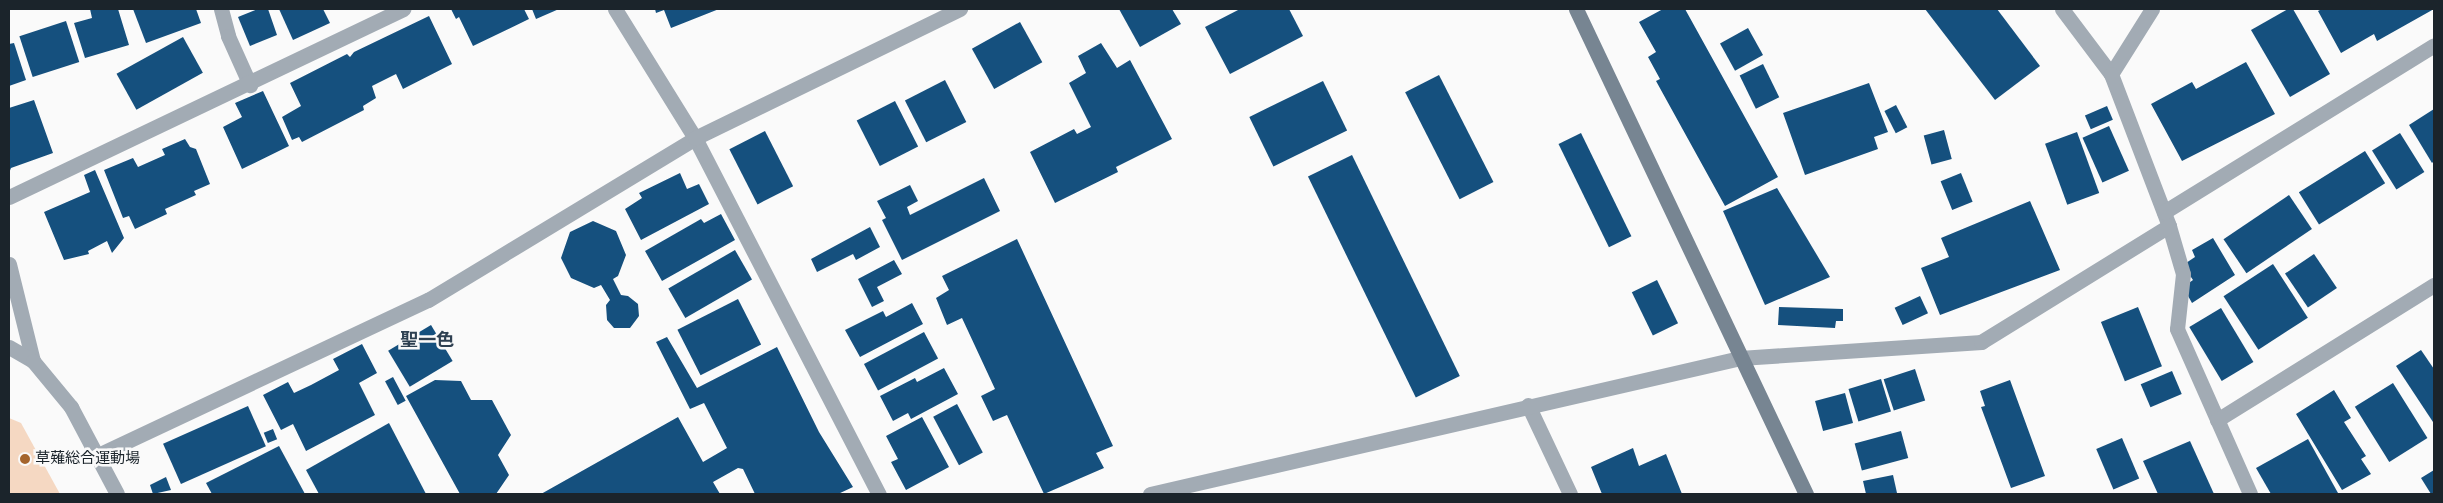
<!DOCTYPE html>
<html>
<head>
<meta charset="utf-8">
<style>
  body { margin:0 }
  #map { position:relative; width:2443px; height:503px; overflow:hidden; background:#fafafa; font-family:Bitter,"Noto Sans JP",serif }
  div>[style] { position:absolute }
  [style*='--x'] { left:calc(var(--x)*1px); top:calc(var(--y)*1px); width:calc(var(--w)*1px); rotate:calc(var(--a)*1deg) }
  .green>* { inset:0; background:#f5d8c2 }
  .building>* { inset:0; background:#15507e; transform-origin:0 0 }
  .street>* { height:15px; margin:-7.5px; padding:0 7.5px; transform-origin:7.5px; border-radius:7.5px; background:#a2abb4 }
  .secondary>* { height:15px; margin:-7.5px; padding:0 7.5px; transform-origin:7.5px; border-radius:7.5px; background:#778592 }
  .dots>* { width:14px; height:14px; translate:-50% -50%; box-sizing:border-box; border:2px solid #fafafa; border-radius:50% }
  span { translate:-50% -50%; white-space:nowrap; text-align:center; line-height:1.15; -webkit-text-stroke:5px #fafafa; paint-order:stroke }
  .poi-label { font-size:15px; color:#1b242b }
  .left { translate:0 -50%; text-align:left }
  .quarter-label { font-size:18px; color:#2e4051; font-weight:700 }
  .frame { position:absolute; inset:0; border:10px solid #1b242b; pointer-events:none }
</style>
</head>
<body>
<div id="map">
  <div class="green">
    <div style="clip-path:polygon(9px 418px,21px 423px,60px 494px,9px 494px)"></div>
  </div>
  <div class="building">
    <div style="clip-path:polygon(90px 9px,118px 9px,129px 45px,85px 58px,74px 23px,92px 18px)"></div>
    <div style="clip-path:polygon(133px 9px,196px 9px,201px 23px,146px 43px)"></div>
    <div style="clip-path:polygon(258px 9px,268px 9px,277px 35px,250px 46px,238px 17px)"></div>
    <div style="clip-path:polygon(279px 9px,323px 9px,330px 23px,293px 40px)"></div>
    <div style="clip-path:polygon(451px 9px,524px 9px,529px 19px,473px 46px,459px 17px,456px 19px)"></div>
    <div style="clip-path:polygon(532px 9px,559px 9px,536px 19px)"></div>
    <div style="clip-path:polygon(655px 9px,719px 9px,671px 28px,664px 10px,656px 13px)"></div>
    <div style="clip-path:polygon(1119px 9px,1172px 9px,1181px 24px,1140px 47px)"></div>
    <div style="clip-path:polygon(1240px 9px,1289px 9px,1303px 36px,1230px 74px,1205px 27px)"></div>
    <div style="clip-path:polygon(1663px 9px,1685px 9px,1778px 177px,1725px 206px,1656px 81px,1660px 79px,1648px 57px,1656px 52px,1639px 22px)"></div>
    <div style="clip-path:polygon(1925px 9px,1997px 9px,2040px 66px,1995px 100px)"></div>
    <div style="clip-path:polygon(2288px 9px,2293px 9px,2330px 74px,2290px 97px,2251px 30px)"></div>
    <div style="clip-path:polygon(2322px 9px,2434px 9px,2377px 41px,2374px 34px,2341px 53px,2318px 11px)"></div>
    <div style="clip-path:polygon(429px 16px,452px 64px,403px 89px,396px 74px,372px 86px,376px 98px,363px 106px,364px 110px,302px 142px,299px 137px,292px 140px,282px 117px,301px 106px,290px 83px,347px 54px,350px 57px,354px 52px)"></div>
    <div style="left:66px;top:21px;width:43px;height:49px;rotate:72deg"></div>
    <div style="left:1020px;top:22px;width:46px;height:55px;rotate:61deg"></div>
    <div style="left:1748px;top:28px;width:31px;height:32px;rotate:61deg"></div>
    <div style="left:183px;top:37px;width:41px;height:76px;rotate:61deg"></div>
    <div style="clip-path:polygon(14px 43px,26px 80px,9px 86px,9px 44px)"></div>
    <div style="clip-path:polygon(1101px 43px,1117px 68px,1130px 60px,1172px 139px,1116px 167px,1118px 172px,1055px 203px,1030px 152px,1074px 129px,1077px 134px,1091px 127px,1069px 83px,1086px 73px,1078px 56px)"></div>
    <div style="clip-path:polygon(2246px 62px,2275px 114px,2182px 161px,2151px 104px,2192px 82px,2196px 89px)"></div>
    <div style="left:1763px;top:64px;width:37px;height:26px;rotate:64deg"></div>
    <div style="left:1439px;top:75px;width:120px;height:38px;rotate:63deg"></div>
    <div style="left:945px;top:80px;width:47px;height:45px;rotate:63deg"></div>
    <div style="left:1323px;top:81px;width:55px;height:82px;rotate:64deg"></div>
    <div style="clip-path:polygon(1869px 83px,1888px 132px,1874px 137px,1878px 149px,1805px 175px,1783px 113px)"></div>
    <div style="clip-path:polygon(263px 91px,289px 146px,242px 169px,223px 127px,242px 117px,235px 103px)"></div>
    <div style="clip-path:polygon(34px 100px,53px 153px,11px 168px,9px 173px,9px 108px)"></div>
    <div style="left:895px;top:101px;width:51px;height:43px;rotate:63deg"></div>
    <div style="left:1896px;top:105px;width:25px;height:13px;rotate:63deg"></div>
    <div style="left:2107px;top:106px;width:15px;height:24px;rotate:67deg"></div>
    <div style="clip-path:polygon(2434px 109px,2434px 161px,2432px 163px,2409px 125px)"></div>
    <div style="left:2109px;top:126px;width:49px;height:29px;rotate:66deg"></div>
    <div style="left:1944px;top:130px;width:30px;height:21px;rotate:75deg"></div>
    <div style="left:765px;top:131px;width:62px;height:40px;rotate:63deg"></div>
    <div style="left:2077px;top:132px;width:65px;height:34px;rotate:70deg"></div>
    <div style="left:1581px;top:133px;width:115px;height:25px;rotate:64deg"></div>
    <div style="left:2400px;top:133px;width:46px;height:33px;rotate:58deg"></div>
    <div style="clip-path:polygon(185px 139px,190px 147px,196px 149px,210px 184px,194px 191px,196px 195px,165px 209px,167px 214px,135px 229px,129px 216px,123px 218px,104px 170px,133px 158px,138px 167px,165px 155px,162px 149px)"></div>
    <div style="left:2365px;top:151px;width:38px;height:78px;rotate:58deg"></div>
    <div style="left:1352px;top:155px;width:246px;height:49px;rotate:64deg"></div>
    <div style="clip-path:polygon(95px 170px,124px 238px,112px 253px,107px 241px,88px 251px,89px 254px,64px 260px,44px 212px,90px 192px,84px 175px)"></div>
    <div style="clip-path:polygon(680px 173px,687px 189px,699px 184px,709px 204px,641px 240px,625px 209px,642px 198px,639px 193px)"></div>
    <div style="left:1961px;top:173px;width:31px;height:22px;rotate:68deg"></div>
    <div style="clip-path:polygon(984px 178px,1000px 211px,902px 260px,882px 220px,886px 218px,877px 201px,910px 185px,918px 201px,907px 207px,910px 215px)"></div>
    <div style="clip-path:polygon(1777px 188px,1830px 277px,1765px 305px,1723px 211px)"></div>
    <div style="left:2289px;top:195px;width:41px;height:79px;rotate:56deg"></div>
    <div style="clip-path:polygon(2030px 201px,2060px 270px,1940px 315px,1921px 268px,1949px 257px,1941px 238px)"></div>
    <div style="clip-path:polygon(721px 214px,735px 240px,662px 281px,645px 251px,701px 219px,704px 223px)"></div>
    <div style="clip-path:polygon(593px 221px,616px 231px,626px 255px,618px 276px,613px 279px,621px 295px,628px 296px,638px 304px,639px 316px,630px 328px,614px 328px,607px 320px,606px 305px,610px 300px,601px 285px,594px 288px,571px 278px,561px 258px,570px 232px)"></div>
    <div style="clip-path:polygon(870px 227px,880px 247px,856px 260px,853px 254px,817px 272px,811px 259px)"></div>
    <div style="clip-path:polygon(2213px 238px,2235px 275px,2192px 303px,2183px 287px,2193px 280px,2183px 265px,2195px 257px,2192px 250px)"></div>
    <div style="clip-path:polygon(1017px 239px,1113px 446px,1096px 453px,1104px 468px,1044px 494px,1007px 415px,993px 421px,981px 396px,995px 389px,962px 318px,947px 325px,936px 298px,949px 290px,942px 276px)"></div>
    <div style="left:735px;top:250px;width:34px;height:77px;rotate:60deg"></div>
    <div style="left:2314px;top:254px;width:41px;height:35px;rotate:56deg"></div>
    <div style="clip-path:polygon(894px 260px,902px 274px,877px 287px,884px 301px,872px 307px,858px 279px)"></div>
    <div style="left:2273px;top:264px;width:64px;height:59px;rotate:57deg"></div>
    <div style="left:1657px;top:280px;width:48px;height:28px;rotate:64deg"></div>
    <div style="left:1920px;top:296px;width:19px;height:28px;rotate:65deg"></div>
    <div style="left:738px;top:299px;width:51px;height:68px;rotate:63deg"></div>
    <div style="clip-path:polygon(912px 303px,923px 324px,860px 357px,845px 330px,883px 311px,886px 317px)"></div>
    <div style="clip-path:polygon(1779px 307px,1843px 309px,1843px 321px,1836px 321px,1835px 328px,1778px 325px)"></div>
    <div style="left:2138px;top:307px;width:64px;height:40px;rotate:68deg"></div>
    <div style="left:2221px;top:308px;width:63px;height:37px;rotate:59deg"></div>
    <div style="left:431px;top:325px;width:42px;height:50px;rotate:59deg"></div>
    <div style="left:924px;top:332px;width:30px;height:68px;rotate:62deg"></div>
    <div style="clip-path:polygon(667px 337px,697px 388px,777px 347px,819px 432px,853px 487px,838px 494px,755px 494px,743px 469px,738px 468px,713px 482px,720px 494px,541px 494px,678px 417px,703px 462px,727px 448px,704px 403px,690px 409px,656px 342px)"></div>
    <div style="clip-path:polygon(362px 344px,377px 373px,359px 383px,375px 415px,306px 451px,293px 424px,281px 430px,263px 395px,288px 382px,294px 393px,311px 385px,339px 370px,333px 359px)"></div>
    <div style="clip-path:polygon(2421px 350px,2434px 369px,2433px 422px,2396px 366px)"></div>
    <div style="clip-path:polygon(944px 368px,958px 394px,911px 419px,908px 413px,893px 421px,880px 396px,915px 378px,917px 382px)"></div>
    <div style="left:1915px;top:369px;width:33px;height:33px;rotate:72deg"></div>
    <div style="left:2172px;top:371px;width:25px;height:34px;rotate:67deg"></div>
    <div style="left:393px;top:377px;width:27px;height:9px;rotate:62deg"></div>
    <div style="left:1881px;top:379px;width:34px;height:34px;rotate:73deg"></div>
    <div style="clip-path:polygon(435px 380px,461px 381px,471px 400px,492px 400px,511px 435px,498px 455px,509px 475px,496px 494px,460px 494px,406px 396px)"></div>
    <div style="clip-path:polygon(2010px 380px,2045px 476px,2011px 488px,1981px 407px,1985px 406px,1980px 391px)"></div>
    <div style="left:2393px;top:383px;width:65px;height:45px;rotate:58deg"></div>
    <div style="clip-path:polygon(2334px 390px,2351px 418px,2344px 422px,2366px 456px,2361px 459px,2371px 474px,2342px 490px,2296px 414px)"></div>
    <div style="left:1845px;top:393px;width:31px;height:31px;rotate:75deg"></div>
    <div style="left:957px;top:404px;width:55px;height:27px;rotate:62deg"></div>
    <div style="left:248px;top:406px;width:44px;height:93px;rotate:66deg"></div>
    <div style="clip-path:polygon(922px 417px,949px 467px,906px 490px,891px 462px,898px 459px,886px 436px)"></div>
    <div style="clip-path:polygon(389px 423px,426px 494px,319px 494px,306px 470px)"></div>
    <div style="left:273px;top:429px;width:11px;height:10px;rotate:68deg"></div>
    <div style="left:1901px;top:431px;width:28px;height:48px;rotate:75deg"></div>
    <div style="left:2122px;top:438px;width:44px;height:28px;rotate:67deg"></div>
    <div style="clip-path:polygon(2308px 439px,2338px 493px,2271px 494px,2256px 468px)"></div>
    <div style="clip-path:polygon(2190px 441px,2214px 494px,2158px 494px,2143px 461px)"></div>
    <div style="clip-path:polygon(279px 446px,305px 494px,212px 494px,206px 483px)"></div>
    <div style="clip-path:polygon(1633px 448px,1639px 466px,1666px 454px,1682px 494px,1602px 494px,1591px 467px)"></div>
    <div style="clip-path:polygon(2434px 470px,2434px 494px,2431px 494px,2421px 478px)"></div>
    <div style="clip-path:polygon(1893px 475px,1897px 493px,1866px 494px,1863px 481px)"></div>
    <div style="clip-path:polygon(166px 477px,171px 490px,153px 494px,150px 485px)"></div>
  </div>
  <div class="street">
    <div style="--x:221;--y:9;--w:28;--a:75"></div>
    <div style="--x:228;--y:36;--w:54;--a:65.8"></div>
    <div style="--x:615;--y:9;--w:152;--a:58.2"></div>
    <div style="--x:695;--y:138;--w:401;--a:62.7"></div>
    <div style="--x:2062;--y:9;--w:81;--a:53"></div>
    <div style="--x:2152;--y:9;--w:77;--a:122.2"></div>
    <div style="--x:2111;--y:74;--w:163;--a:69.1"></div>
    <div style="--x:2169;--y:226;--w:50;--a:73.7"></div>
    <div style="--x:2183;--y:274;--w:55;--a:96.2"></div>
    <div style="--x:2177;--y:329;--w:180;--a:66.1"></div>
    <div style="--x:9;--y:197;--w:437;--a:-25.5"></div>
    <div style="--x:2164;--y:212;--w:317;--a:-31.7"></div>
    <div style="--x:9;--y:264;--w:100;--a:76.1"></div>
    <div style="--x:9;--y:347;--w:28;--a:30"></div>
    <div style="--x:33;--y:361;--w:60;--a:50.4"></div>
    <div style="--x:71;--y:407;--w:98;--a:62.1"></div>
    <div style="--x:1528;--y:405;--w:98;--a:64.7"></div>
    <div style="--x:2217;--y:420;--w:256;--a:-31.9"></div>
    <div style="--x:98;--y:455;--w:365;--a:-25.2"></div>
    <div style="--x:428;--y:300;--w:312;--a:-31.2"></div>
    <div style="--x:695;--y:138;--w:295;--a:-26"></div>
    <div style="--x:1150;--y:494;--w:605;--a:-12.98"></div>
    <div style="--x:1740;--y:358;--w:242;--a:-3.8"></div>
    <div style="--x:1981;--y:342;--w:221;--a:-31.7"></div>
  </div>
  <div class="secondary">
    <div style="--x:1576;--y:9;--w:537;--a:64.63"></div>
  </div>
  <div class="dots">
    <div style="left:25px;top:459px;background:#a5652d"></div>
  </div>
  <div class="poi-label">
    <span class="left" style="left:35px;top:459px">草薙総合運動場</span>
  </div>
  <div class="quarter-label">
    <span style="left:427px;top:340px">聖一色</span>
  </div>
  <div class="frame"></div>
</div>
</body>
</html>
